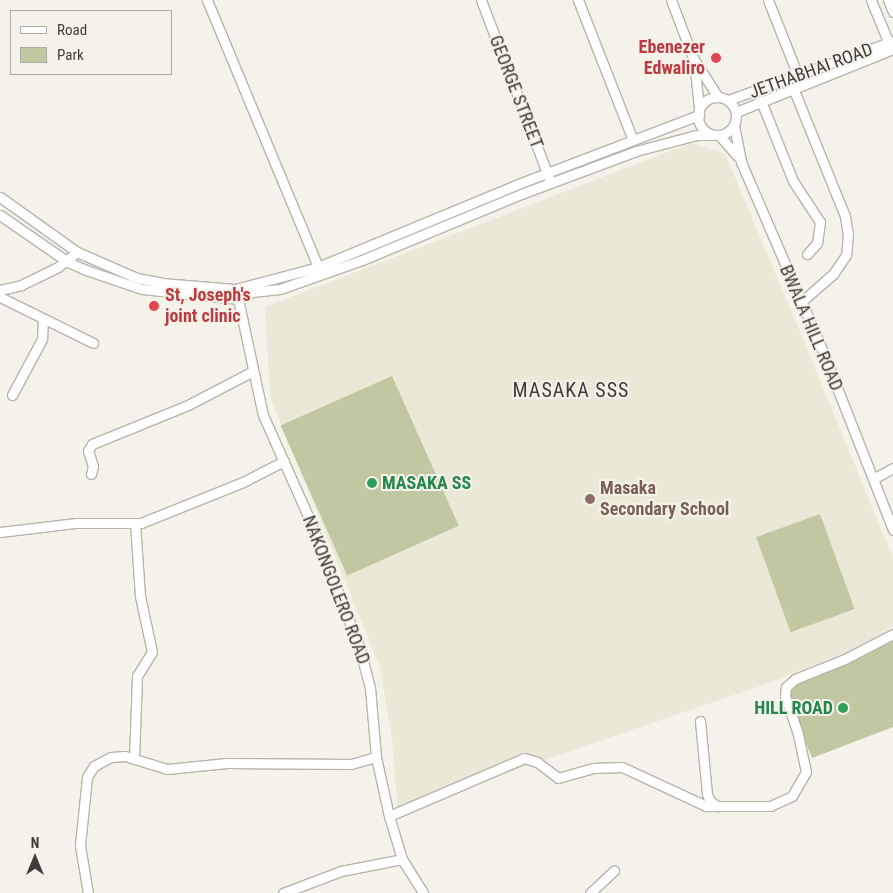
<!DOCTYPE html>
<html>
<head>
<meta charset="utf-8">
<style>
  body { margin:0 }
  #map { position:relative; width:893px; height:893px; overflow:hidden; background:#f5f3e9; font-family:"Roboto Condensed",sans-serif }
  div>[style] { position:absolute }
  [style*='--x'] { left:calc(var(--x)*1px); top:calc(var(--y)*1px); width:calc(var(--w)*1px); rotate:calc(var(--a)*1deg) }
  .built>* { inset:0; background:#ebe8d7 }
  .green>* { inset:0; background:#c1c7a0; transform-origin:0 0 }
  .roads { filter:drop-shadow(1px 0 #b6b4ab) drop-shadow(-1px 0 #b6b4ab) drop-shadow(0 1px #b6b4ab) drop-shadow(0 -1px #b6b4ab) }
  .minor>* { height:9px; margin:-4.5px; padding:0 4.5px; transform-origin:4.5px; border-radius:4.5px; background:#fff }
  .minor>.ring { margin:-4.5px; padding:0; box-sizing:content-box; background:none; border:9px solid #fff; border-radius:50% }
  .dots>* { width:14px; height:14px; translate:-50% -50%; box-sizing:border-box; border:2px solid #f5f3e9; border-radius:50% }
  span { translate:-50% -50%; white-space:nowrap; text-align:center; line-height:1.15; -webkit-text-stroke:4px #f5f3e9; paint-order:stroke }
  .health-label { font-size:18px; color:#be3a42; font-weight:700 }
  .right { translate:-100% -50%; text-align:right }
  .left { translate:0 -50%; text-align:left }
  .street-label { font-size:18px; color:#3e3d39 }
  .leisure-label { font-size:18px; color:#27864d; font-weight:700 }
  .education-label { font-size:18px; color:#785e54; font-weight:700 }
  .quarter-label { font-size:20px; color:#3e3d39; letter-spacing:1px }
  .legend { position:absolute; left:10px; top:10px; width:162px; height:65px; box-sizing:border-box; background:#f5f3e9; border:1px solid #acaaa3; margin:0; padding:6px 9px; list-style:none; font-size:15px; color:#3e3d39 }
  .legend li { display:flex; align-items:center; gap:10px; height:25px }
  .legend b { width:25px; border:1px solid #acaaa3 }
  .north { position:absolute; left:10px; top:833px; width:50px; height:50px; -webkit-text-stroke:4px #f5f3e9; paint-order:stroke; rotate:0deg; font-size:14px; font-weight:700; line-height:20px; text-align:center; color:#3e3d39 }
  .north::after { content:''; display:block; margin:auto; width:18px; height:22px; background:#3e3d39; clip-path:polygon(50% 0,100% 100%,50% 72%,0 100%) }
</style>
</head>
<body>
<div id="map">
  <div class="built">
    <div style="clip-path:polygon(691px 143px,725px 154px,806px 346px,893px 558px,893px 626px,865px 645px,766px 684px,398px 810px,392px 739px,380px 667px,270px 397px,265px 307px)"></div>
  </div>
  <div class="green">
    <div style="left:392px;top:376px;width:164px;height:122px;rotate:66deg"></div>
    <div style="left:820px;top:514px;width:101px;height:68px;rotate:70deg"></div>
    <div style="clip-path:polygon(893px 630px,893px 727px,812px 758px,785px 690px,792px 681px)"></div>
  </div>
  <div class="roads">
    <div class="minor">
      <div style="--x:207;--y:0;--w:289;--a:67.4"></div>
      <div style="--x:481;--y:0;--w:191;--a:69.1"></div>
      <div style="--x:578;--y:0;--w:150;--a:68.6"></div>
      <div style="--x:671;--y:0;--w:62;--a:69.2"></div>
      <div style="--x:693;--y:58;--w:46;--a:57.3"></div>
      <div style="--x:768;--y:0;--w:87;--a:68.4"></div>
      <div style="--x:871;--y:0;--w:50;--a:67.6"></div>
      <div style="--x:888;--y:0;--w:13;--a:67"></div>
      <div style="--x:694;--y:60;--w:48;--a:84.1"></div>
      <div style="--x:793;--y:88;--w:138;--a:67.9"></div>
      <div style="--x:845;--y:216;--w:18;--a:81"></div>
      <div style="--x:848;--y:234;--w:21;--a:95"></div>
      <div style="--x:846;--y:255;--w:23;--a:124"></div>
      <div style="--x:833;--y:274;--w:43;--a:138.8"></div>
      <div class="ring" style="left:698px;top:97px;width:29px;height:29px"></div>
      <div style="--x:728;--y:100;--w:175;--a:-19.7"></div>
      <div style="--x:761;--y:101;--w:86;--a:68.2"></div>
      <div style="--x:793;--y:181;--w:49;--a:56.6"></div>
      <div style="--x:820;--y:222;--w:21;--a:98"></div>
      <div style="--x:817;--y:243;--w:15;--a:132"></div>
      <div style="--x:736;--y:112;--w:169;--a:-21.9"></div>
      <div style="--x:734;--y:125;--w:38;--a:79"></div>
      <div style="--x:741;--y:162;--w:196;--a:66.6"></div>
      <div style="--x:819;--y:342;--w:202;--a:68.5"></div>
      <div style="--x:719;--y:135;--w:29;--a:49"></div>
      <div style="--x:0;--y:197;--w:95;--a:35.5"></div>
      <div style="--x:77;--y:252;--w:65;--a:23.4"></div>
      <div style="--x:137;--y:278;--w:25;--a:11"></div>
      <div style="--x:162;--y:283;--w:73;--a:4.7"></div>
      <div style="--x:235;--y:289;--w:86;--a:-14.8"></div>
      <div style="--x:318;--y:267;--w:217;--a:-22.5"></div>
      <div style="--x:518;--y:184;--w:194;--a:-20.9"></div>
      <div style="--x:0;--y:215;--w:83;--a:34.7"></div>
      <div style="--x:68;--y:262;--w:20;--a:24"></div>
      <div style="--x:86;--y:270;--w:59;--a:18.7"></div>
      <div style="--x:142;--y:289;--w:97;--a:5.9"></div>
      <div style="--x:238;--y:299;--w:16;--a:-27"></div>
      <div style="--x:252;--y:292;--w:28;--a:-6"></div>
      <div style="--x:280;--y:289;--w:87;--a:-19.5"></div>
      <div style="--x:362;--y:260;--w:172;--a:-22.5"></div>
      <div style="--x:521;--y:194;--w:123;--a:-20.5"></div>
      <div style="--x:636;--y:151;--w:62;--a:-14.9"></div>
      <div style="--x:696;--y:135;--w:16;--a:0"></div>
      <div style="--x:0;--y:290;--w:22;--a:-13"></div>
      <div style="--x:21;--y:285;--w:41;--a:-25.9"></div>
      <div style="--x:58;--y:267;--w:24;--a:-38"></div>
      <div style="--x:237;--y:294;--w:124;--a:77.9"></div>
      <div style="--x:263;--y:415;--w:111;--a:66"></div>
      <div style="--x:308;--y:516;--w:140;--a:68.6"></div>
      <div style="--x:359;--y:646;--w:43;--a:75.3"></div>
      <div style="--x:370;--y:688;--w:69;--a:85"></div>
      <div style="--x:376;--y:757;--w:60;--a:77.6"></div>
      <div style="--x:389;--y:816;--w:45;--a:73.2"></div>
      <div style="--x:402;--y:859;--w:40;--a:58"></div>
      <div style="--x:0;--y:297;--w:104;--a:26.3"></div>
      <div style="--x:12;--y:395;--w:64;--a:-61.8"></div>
      <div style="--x:42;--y:339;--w:18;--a:-87"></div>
      <div style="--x:91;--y:474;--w:8;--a:-76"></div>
      <div style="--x:93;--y:466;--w:16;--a:-108"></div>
      <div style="--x:88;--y:451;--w:8;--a:-60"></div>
      <div style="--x:92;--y:444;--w:104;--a:-22.1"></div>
      <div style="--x:188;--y:405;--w:73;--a:-27.6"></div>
      <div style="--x:873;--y:479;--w:23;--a:-29"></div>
      <div style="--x:0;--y:532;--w:77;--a:-6.8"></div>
      <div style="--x:76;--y:523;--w:65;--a:0"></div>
      <div style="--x:141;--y:523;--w:110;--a:-21.9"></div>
      <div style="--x:243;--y:482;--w:46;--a:-27.1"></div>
      <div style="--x:700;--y:721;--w:73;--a:84.5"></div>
      <div style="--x:707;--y:794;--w:8;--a:67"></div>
      <div style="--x:710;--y:801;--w:9;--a:36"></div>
      <div style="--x:134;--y:759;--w:83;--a:-87.9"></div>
      <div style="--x:137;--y:676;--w:28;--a:-58"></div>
      <div style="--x:152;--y:652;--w:57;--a:-102.1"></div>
      <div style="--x:140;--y:596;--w:73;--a:-93.9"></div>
      <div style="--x:389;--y:816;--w:147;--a:-23.2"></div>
      <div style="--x:524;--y:758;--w:14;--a:17"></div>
      <div style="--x:537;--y:762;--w:26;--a:37"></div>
      <div style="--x:558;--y:778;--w:36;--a:-16"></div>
      <div style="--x:593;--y:768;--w:29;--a:-2"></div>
      <div style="--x:622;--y:767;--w:93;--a:24.9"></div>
      <div style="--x:706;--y:806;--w:64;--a:0"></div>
      <div style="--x:770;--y:806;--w:24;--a:-24"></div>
      <div style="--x:792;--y:796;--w:28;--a:-60"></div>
      <div style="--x:806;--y:772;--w:39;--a:-102"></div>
      <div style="--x:798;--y:734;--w:40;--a:-108.9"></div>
      <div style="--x:785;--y:696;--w:9;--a:-84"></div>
      <div style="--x:786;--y:687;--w:12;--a:-42"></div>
      <div style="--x:795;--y:679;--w:54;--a:-21.8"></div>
      <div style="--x:845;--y:659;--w:54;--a:-27.5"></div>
      <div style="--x:88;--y:893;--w:49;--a:-99.5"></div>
      <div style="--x:80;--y:845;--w:68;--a:-84.1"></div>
      <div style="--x:87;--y:777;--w:13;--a:-58"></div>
      <div style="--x:94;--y:766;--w:19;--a:-28"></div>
      <div style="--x:111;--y:757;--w:14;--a:-4"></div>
      <div style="--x:125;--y:756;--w:44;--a:17.2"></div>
      <div style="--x:167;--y:769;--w:60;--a:-5.7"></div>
      <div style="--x:227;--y:763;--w:124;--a:0.5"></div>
      <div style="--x:351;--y:764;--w:26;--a:-16"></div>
      <div style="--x:283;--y:893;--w:62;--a:-20.8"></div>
      <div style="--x:341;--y:871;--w:62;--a:-11.1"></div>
      <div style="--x:590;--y:893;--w:33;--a:-43"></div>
    </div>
  </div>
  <div class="dots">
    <div style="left:716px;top:58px;background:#e0444e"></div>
    <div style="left:154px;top:306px;background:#e0444e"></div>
    <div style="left:372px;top:483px;background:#2e9e5b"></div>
    <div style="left:590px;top:499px;background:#8d6e63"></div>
    <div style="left:843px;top:708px;background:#2e9e5b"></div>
  </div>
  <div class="health-label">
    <span class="right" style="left:705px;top:58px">Ebenezer<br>Edwaliro</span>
    <span class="left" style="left:165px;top:306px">St, Joseph's<br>joint clinic</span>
  </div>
  <div class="street-label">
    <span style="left:811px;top:71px;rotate:-20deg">JETHABHAI ROAD</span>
    <span style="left:516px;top:92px;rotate:69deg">GEORGE STREET</span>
    <span style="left:811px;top:328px;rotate:67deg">BWALA HILL ROAD</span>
    <span style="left:336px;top:590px;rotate:69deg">NAKONGOLERO ROAD</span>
  </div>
  <div class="leisure-label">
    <span class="left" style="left:382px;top:483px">MASAKA SS</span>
    <span class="right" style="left:833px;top:708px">HILL ROAD</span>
  </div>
  <div class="education-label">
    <span class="left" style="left:600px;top:499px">Masaka<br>Secondary School</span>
  </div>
  <div class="quarter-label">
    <span style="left:571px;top:390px">MASAKA SSS</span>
  </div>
  <ul class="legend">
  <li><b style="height:6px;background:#fff"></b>Road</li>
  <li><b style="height:14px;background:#c1c7a0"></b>Park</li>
  </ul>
  <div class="north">N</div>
</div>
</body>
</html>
